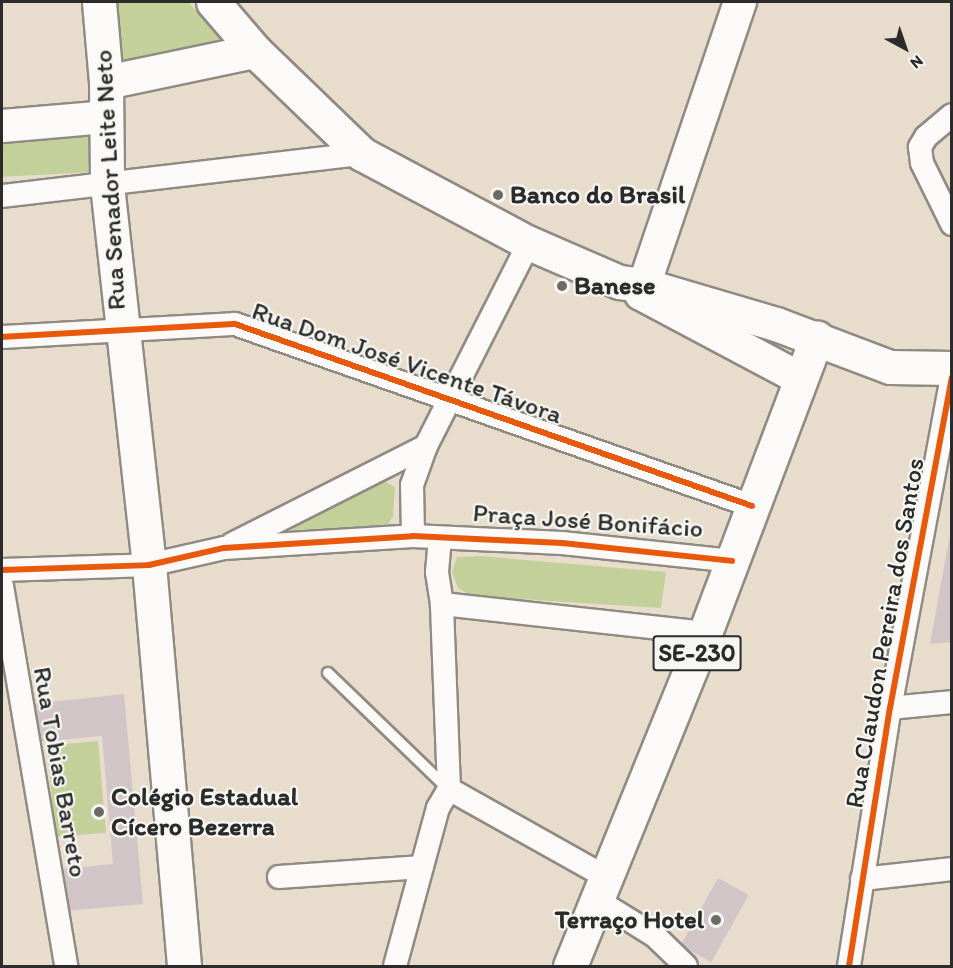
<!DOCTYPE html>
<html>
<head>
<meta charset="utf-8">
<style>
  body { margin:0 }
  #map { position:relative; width:953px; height:968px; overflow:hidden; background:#e8ddcd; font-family:Itim,sans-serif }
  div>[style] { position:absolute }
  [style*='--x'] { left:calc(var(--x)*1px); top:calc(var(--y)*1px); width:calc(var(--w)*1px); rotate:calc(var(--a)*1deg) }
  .green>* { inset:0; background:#c3d099; transform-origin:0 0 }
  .building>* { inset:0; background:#d2c5c8; transform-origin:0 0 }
  .roads { filter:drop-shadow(2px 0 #8f8a82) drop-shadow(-2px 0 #8f8a82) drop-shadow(0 2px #8f8a82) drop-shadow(0 -2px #8f8a82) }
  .lane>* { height:10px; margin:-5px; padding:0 5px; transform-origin:5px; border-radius:5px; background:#fcfaf8 }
  .street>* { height:22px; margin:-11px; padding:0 11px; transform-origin:11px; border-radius:11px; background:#fcfaf8 }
  .secondary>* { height:32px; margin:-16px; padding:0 16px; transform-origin:16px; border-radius:16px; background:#fcfaf8 }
  .primary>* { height:33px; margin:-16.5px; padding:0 16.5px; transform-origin:16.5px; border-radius:16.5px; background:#fcfaf8 }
  .cycleway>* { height:6px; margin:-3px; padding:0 3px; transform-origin:3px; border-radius:3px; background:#e8590c }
  .dots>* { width:16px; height:16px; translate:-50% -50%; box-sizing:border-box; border:3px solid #f6f6f2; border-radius:50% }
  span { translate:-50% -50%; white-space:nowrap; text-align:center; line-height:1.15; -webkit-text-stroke:4.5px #f6f6f2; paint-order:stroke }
  .shield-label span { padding:2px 4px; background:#f6f6f2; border:2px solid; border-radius:4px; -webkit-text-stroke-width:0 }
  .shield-label { font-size:24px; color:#2b2b2b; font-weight:700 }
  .street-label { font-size:26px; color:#2b2b2b }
  .poi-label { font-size:26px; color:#2b2b2b; font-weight:700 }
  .left { translate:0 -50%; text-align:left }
  .right { translate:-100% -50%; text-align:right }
  .frame { position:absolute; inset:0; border:3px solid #2b2b2b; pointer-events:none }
  .north { position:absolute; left:875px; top:18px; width:60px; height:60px; -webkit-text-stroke:4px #f6f6f2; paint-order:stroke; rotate:140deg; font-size:16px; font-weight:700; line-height:24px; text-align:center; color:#2b2b2b }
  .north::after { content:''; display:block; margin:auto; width:21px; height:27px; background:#2b2b2b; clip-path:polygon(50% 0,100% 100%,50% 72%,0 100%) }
</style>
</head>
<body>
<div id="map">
  <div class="green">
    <div style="clip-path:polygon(114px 2px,188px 2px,227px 44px,121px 63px)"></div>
    <div style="left:91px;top:132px;width:40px;height:90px;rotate:87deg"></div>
    <div style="clip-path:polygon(384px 481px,395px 487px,393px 517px,387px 525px,293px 530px,294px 525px)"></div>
    <div style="clip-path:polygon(480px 556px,666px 572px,661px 608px,472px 596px,458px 588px,452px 572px,457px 557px)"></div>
    <div style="left:98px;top:741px;width:92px;height:51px;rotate:85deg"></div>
  </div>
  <div class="building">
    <div style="clip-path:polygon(950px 534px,952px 642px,930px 644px)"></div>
    <div style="clip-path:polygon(124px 694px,143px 904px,66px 911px,62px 869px,113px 864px,102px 736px,36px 742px,32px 704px)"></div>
    <div style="left:718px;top:878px;width:35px;height:77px;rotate:29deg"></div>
  </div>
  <div class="roads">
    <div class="lane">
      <div style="--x:328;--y:673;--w:164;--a:44"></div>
    </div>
    <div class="street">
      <div style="--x:952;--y:115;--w:34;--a:140"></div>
      <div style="--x:926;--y:137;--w:12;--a:121"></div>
      <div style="--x:920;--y:147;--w:16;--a:83"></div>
      <div style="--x:922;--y:163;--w:68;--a:63.8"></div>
      <div style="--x:2;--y:196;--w:362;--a:-6.7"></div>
      <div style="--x:2;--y:337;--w:233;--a:-3.2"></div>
      <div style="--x:235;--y:324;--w:548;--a:19.39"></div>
      <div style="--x:413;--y:536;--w:51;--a:-91.1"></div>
      <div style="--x:412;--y:485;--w:41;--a:-70.3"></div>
      <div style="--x:426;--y:446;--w:228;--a:-63.1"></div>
      <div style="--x:232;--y:544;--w:217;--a:-26.8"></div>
      <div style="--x:2;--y:570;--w:147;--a:-1.9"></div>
      <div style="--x:149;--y:565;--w:77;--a:-12.8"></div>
      <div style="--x:224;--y:548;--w:189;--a:-3.6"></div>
      <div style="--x:413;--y:536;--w:149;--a:2.7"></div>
      <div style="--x:562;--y:543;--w:171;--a:6"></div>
      <div style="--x:2;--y:586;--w:385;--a:80.4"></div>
      <div style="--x:442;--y:604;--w:265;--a:6.3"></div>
      <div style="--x:890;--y:708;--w:62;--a:-5.5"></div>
      <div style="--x:449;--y:789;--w:180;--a:29.3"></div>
      <div style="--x:279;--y:877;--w:143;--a:-4"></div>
      <div style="--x:862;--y:879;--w:91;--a:-6.3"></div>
      <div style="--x:597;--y:900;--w:68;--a:31.8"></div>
      <div style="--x:655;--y:936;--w:43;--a:44.1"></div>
      <div style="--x:395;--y:966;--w:164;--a:-74.8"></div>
      <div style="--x:438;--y:808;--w:22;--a:-60"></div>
      <div style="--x:449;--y:789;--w:185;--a:-92.2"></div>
      <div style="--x:442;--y:604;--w:32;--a:-99"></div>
      <div style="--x:437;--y:572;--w:32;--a:-85"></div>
      <div style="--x:849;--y:966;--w:261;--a:-81"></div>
      <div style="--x:890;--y:708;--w:336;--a:-79.4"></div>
    </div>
    <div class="secondary">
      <div style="--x:740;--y:2;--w:308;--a:108.7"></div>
      <div style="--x:641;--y:294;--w:181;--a:28"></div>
      <div style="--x:2;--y:126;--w:105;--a:-4.9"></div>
    </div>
    <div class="primary">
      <div style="--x:99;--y:2;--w:80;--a:85"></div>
      <div style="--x:106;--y:82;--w:103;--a:89.4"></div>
      <div style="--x:107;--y:185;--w:382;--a:83.7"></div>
      <div style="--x:149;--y:565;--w:403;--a:85"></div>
      <div style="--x:213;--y:2;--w:65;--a:49.4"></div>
      <div style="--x:255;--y:51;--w:149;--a:43.9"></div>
      <div style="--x:362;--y:154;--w:189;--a:28.1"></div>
      <div style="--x:529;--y:243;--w:98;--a:23.4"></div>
      <div style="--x:619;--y:282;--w:25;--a:7"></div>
      <div style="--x:644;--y:285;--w:138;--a:16.5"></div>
      <div style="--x:776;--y:324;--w:122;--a:20.7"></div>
      <div style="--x:890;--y:367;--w:62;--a:0.9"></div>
      <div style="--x:106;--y:82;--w:152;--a:-11.8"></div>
      <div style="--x:570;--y:966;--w:359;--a:-67.9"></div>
      <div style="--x:705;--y:633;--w:316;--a:-69.3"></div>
    </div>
  </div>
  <div class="cycleway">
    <div style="--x:2;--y:337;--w:233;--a:-3.2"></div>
    <div style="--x:235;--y:324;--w:548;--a:19.39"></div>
    <div style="--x:2;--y:570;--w:147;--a:-1.9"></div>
    <div style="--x:149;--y:565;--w:77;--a:-12.8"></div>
    <div style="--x:224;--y:548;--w:189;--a:-3.6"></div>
    <div style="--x:413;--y:536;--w:149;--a:2.7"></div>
    <div style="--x:562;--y:543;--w:171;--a:6"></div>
    <div style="--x:849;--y:966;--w:261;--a:-81"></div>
    <div style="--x:890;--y:708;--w:336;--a:-79.4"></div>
  </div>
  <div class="dots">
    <div style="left:498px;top:195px;background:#6d6964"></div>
    <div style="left:562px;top:286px;background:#6d6964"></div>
    <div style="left:99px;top:812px;background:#6d6964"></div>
    <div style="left:716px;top:920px;background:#6d6964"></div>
  </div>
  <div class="shield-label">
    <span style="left:697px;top:653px">SE-230</span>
  </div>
  <div class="street-label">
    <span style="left:110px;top:180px;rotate:-93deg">Rua Senador Leite Neto</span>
    <span style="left:407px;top:363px;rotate:19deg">Rua Dom José Vicente Távora</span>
    <span style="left:588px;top:521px;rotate:4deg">Praça José Bonifácio</span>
    <span style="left:885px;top:633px;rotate:-80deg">Rua Claudon Pereira dos Santos</span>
    <span style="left:60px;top:772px;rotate:80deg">Rua Tobias Barreto</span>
  </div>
  <div class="poi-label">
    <span class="left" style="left:510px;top:195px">Banco do Brasil</span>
    <span class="left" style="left:574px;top:286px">Banese</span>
    <span class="left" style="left:111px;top:812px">Colégio Estadual<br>Cícero Bezerra</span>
    <span class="right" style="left:704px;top:920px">Terraço Hotel</span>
  </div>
  <div class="frame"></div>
  <div class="north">N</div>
</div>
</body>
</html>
